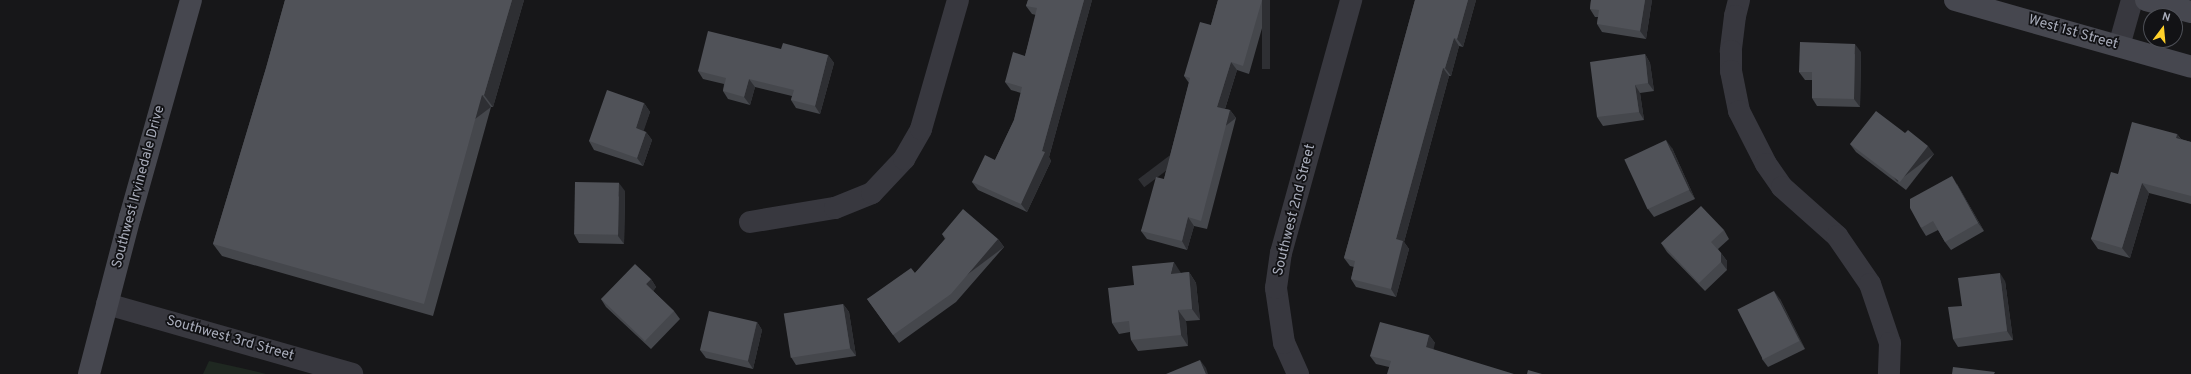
<!DOCTYPE html>
<html>
<head>
<meta charset="utf-8">
<style>
  body { margin:0 }
  #map { position:relative; width:2191px; height:374px; overflow:hidden; background:#171719; font-family:Overpass,sans-serif }
  div>[style] { position:absolute }
  [style*='--x'] { left:calc(var(--x)*1px); top:calc(var(--y)*1px); width:calc(var(--w)*1px); rotate:calc(var(--a)*1deg) }
  .green>* { inset:0; background:#1f2821 }
  .street>* { height:22px; margin:-11px; padding:0 11px; transform-origin:11px; border-radius:11px; background:#38383f }
  .secondary>* { height:22px; margin:-11px; padding:0 11px; transform-origin:11px; border-radius:11px; background:#46474f }
  .wall>* { inset:0; background:#45474c }
  .shaded-wall>* { inset:0; background:#2e2f33; transform-origin:0 0 }
  .building>* { inset:0; background:#505258; transform-origin:0 0 }
  span { translate:-50% -50%; white-space:nowrap; text-align:center; line-height:1.15; -webkit-text-stroke:3.5px #121215; paint-order:stroke }
  .street-label { font-size:14px; color:#a8acba }
  .north { position:absolute; left:2143px; top:8px; width:40px; height:40px; box-sizing:border-box; background:#121215; border:1px solid #4e5057; border-radius:50%; rotate:16deg; font-size:11px; font-weight:700; line-height:16px; text-align:center; color:#a8acba }
  .north::after { content:''; display:block; margin:auto; width:14px; height:18px; background:#ffd12a; clip-path:polygon(50% 0,100% 100%,50% 72%,0 100%) }
</style>
</head>
<body>
<div id="map">
  <div class="green">
    <div style="clip-path:polygon(209px 361px,241px 368px,266px 374px,203px 374px)"></div>
  </div>
  <div class="street">
    <div style="--x:1739;--y:0;--w:16;--a:104"></div>
    <div style="--x:1735;--y:16;--w:35;--a:97"></div>
    <div style="--x:1731;--y:51;--w:20;--a:90"></div>
    <div style="--x:1731;--y:71;--w:41;--a:78.7"></div>
    <div style="--x:1739;--y:111;--w:59;--a:63"></div>
    <div style="--x:1766;--y:164;--w:28;--a:55"></div>
    <div style="--x:1782;--y:187;--w:74;--a:41.7"></div>
    <div style="--x:1837;--y:236;--w:58;--a:55.5"></div>
    <div style="--x:1870;--y:284;--w:62;--a:71.3"></div>
    <div style="--x:1890;--y:343;--w:31;--a:92"></div>
    <div style="--x:2119;--y:46;--w:48;--a:-74.2"></div>
    <div style="--x:750;--y:222;--w:86;--a:-9.4"></div>
    <div style="--x:835;--y:208;--w:40;--a:-22"></div>
    <div style="--x:872;--y:193;--w:47;--a:-46.7"></div>
    <div style="--x:904;--y:159;--w:34;--a:-60"></div>
    <div style="--x:921;--y:129;--w:134;--a:-74"></div>
    <div style="--x:107;--y:304;--w:255;--a:15.9"></div>
    <div style="--x:1298;--y:374;--w:34;--a:-114"></div>
    <div style="--x:1284;--y:343;--w:56;--a:-98.3"></div>
    <div style="--x:1276;--y:288;--w:35;--a:-82"></div>
    <div style="--x:1281;--y:253;--w:263;--a:-74.5"></div>
  </div>
  <div class="secondary">
    <div style="--x:1955;--y:0;--w:245;--a:15.8"></div>
    <div style="--x:2146;--y:0;--w:47;--a:14.9"></div>
    <div style="--x:89;--y:374;--w:162;--a:-75.4"></div>
    <div style="--x:130;--y:217;--w:225;--a:-74.3"></div>
  </div>
  <div class="wall">
    <div style="clip-path:polygon(285px 0,524px 0,493px 107px,491px 107px,433px 316px,222px 256px,213px 244px,266px 68px)"></div>
    <div style="clip-path:polygon(1028px 0,1092px 0,1049px 157px,1051px 161px,1027px 212px,978px 190px,972px 182px,995px 160px,1014px 120px,1021px 93px,1011px 90px,1005px 82px,1025px 56px,1036px 15px,1032px 14px,1026px 6px)"></div>
    <div style="clip-path:polygon(1218px 0,1270px 0,1249px 74px,1237px 70px,1225px 109px,1230px 110px,1236px 118px,1207px 229px,1194px 226px,1187px 250px,1147px 239px,1141px 231px,1164px 179px,1189px 83px,1184px 76px,1211px 25px)"></div>
    <div style="clip-path:polygon(1415px 0,1476px 0,1463px 47px,1459px 46px,1451px 76px,1449px 76px,1404px 242px,1409px 249px,1396px 297px,1356px 287px,1351px 279px,1354px 267px,1350px 266px,1344px 258px)"></div>
    <div style="clip-path:polygon(1591px 0,1652px 0,1646px 39px,1602px 32px,1597px 24px,1598px 17px,1595px 17px,1590px 9px)"></div>
    <div style="clip-path:polygon(781px 49px,828px 55px,834px 63px,820px 114px,796px 108px,791px 100px,792px 96px,755px 87px,750px 105px,728px 99px,723px 91px,724px 84px,703px 79px,698px 71px)"></div>
    <div style="clip-path:polygon(1861px 52px,1860px 107px,1817px 106px,1812px 98px,1812px 80px,1805px 80px,1799px 72px)"></div>
    <div style="clip-path:polygon(1645px 54px,1650px 63px,1654px 91px,1640px 93px,1644px 120px,1603px 126px,1597px 117px)"></div>
    <div style="clip-path:polygon(644px 103px,650px 112px,643px 131px,646px 132px,652px 140px,643px 166px,594px 150px,589px 141px)"></div>
    <div style="clip-path:polygon(2177px 134px,2181px 139px,2191px 142px,2191px 204px,2149px 193px,2130px 258px,2098px 249px,2091px 239px,2118px 174px)"></div>
    <div style="clip-path:polygon(1850px 144px,1934px 154px,1906px 190px,1856px 152px)"></div>
    <div style="clip-path:polygon(1672px 148px,1695px 199px,1654px 217px,1648px 209px)"></div>
    <div style="clip-path:polygon(1957px 184px,1984px 231px,1951px 250px,1945px 242px,1938px 230px,1926px 236px,1921px 228px)"></div>
    <div style="clip-path:polygon(625px 191px,624px 244px,579px 243px,574px 234px)"></div>
    <div style="clip-path:polygon(1724px 230px,1729px 239px,1718px 249px,1727px 261px,1727px 270px,1705px 291px,1667px 252px,1661px 243px)"></div>
    <div style="clip-path:polygon(942px 234px,998px 239px,1004px 247px,956px 302px,899px 343px,867px 299px,915px 273px,945px 239px)"></div>
    <div style="clip-path:polygon(1189px 272px,1196px 283px,1200px 320px,1186px 321px,1188px 346px,1138px 351px,1131px 340px,1130px 332px,1119px 334px,1112px 323px,1134px 285px,1181px 273px)"></div>
    <div style="clip-path:polygon(651px 279px,656px 287px,653px 291px,674px 311px,680px 319px,651px 349px,606px 307px,601px 299px)"></div>
    <div style="clip-path:polygon(2005px 281px,2013px 340px,1958px 347px,1953px 339px,1962px 306px)"></div>
    <div style="clip-path:polygon(1780px 299px,1805px 349px,1768px 367px,1762px 359px)"></div>
    <div style="clip-path:polygon(843px 304px,849px 312px,856px 356px,796px 365px,791px 357px)"></div>
    <div style="clip-path:polygon(757px 322px,762px 330px,753px 369px,706px 358px,700px 350px)"></div>
    <div style="clip-path:polygon(1429px 335px,1435px 343px,1389px 367px,1376px 364px,1370px 356px)"></div>
  </div>
  <div class="shaded-wall">
    <div style="clip-path:polygon(512px 0,524px 0,493px 107px,484px 95px)"></div>
    <div style="clip-path:polygon(1084px 0,1092px 0,1049px 157px,1051px 161px,1027px 212px,1021px 204px,1042px 151px)"></div>
    <div style="left:1262px;top:0;width:8px;height:69px"></div>
    <div style="clip-path:polygon(1468px 0,1476px 0,1463px 47px,1457px 39px)"></div>
    <div style="clip-path:polygon(1645px 0,1652px 0,1646px 39px,1640px 31px)"></div>
    <div style="clip-path:polygon(1454px 38px,1459px 46px,1451px 76px,1445px 68px)"></div>
    <div style="clip-path:polygon(1855px 44px,1861px 52px,1860px 107px,1854px 99px)"></div>
    <div style="clip-path:polygon(1645px 54px,1650px 63px,1654px 91px,1648px 83px)"></div>
    <div style="clip-path:polygon(828px 55px,834px 63px,820px 114px,815px 106px)"></div>
    <div style="clip-path:polygon(1231px 62px,1237px 70px,1223px 115px,1217px 107px)"></div>
    <div style="clip-path:polygon(1443px 68px,1449px 76px,1404px 242px,1409px 249px,1396px 297px,1391px 289px,1396px 239px)"></div>
    <div style="clip-path:polygon(749px 79px,755px 87px,750px 105px,744px 97px)"></div>
    <div style="clip-path:polygon(1635px 85px,1640px 93px,1644px 120px,1639px 112px)"></div>
    <div style="left:482px;top:95px;width:15px;height:217px;rotate:53deg"></div>
    <div style="clip-path:polygon(644px 103px,650px 112px,642px 136px,636px 128px)"></div>
    <div style="left:1230px;top:110px;width:10px;height:115px;rotate:53deg"></div>
    <div style="clip-path:polygon(646px 132px,652px 140px,643px 166px,637px 158px)"></div>
    <div style="clip-path:polygon(2177px 134px,2184px 144px,2176px 138px)"></div>
    <div style="clip-path:polygon(1666px 140px,1672px 148px,1695px 199px,1689px 190px)"></div>
    <div style="left:1928px;top:146px;width:10px;height:46px;rotate:53deg"></div>
    <div style="clip-path:polygon(1952px 176px,1957px 184px,1984px 231px,1978px 223px)"></div>
    <div style="clip-path:polygon(619px 183px,625px 191px,624px 244px,618px 236px)"></div>
    <div style="clip-path:polygon(2142px 183px,2149px 193px,2130px 258px,2122px 248px)"></div>
    <div style="clip-path:polygon(1188px 217px,1194px 226px,1187px 250px,1182px 241px)"></div>
    <div style="left:998px;top:239px;width:10px;height:72px;rotate:53deg"></div>
    <div style="clip-path:polygon(1721px 253px,1727px 261px,1727px 270px,1721px 262px)"></div>
    <div style="clip-path:polygon(1174px 262px,1181px 273px,1178px 285px,1171px 274px)"></div>
    <div style="clip-path:polygon(1189px 272px,1196px 283px,1200px 320px,1192px 309px)"></div>
    <div style="clip-path:polygon(2000px 273px,2005px 281px,2013px 340px,2007px 331px)"></div>
    <div style="clip-path:polygon(651px 279px,656px 287px,652px 293px,646px 284px)"></div>
    <div style="clip-path:polygon(1774px 291px,1780px 299px,1805px 349px,1800px 341px)"></div>
    <div style="clip-path:polygon(843px 304px,849px 312px,856px 356px,850px 348px)"></div>
    <div style="clip-path:polygon(1178px 310px,1186px 321px,1188px 346px,1181px 335px)"></div>
    <div style="clip-path:polygon(757px 322px,762px 330px,753px 369px,748px 361px)"></div>
    <div style="clip-path:polygon(1429px 335px,1435px 343px,1432px 356px,1426px 347px)"></div>
    <div style="clip-path:polygon(1200px 360px,1206px 368px,1208px 374px,1206px 374px)"></div>
  </div>
  <div class="building">
    <div style="clip-path:polygon(285px 0,512px 0,484px 95px,482px 95px,424px 304px,213px 244px,266px 68px)"></div>
    <div style="clip-path:polygon(1028px 0,1084px 0,1042px 151px,1045px 152px,1021px 204px,972px 182px,985px 155px,995px 160px,1014px 120px,1022px 87px,1005px 82px,1013px 52px,1025px 56px,1037px 8px,1026px 6px)"></div>
    <div style="clip-path:polygon(1218px 0,1262px 0,1243px 66px,1231px 62px,1217px 107px,1230px 110px,1201px 221px,1188px 217px,1182px 241px,1141px 231px,1156px 177px,1164px 179px,1190px 78px,1184px 76px,1200px 22px,1211px 25px)"></div>
    <div style="clip-path:polygon(1415px 0,1468px 0,1457px 39px,1454px 38px,1445px 68px,1443px 68px,1396px 239px,1403px 241px,1391px 289px,1351px 279px,1355px 261px,1344px 258px)"></div>
    <div style="clip-path:polygon(1591px 0,1645px 0,1640px 31px,1597px 24px,1599px 10px,1590px 9px)"></div>
    <div style="clip-path:polygon(708px 31px,781px 49px,783px 43px,828px 55px,815px 106px,791px 100px,794px 90px,749px 79px,744px 97px,723px 91px,726px 78px,698px 71px)"></div>
    <div style="clip-path:polygon(1800px 42px,1855px 44px,1854px 99px,1812px 98px,1812px 72px,1799px 72px)"></div>
    <div style="clip-path:polygon(1645px 54px,1648px 83px,1635px 85px,1639px 112px,1597px 117px,1590px 62px)"></div>
    <div style="clip-path:polygon(607px 90px,644px 103px,636px 128px,646px 132px,637px 158px,589px 141px)"></div>
    <div style="clip-path:polygon(1876px 111px,1905px 133px,1908px 130px,1928px 146px,1900px 182px,1850px 144px)"></div>
    <div style="clip-path:polygon(2132px 122px,2177px 134px,2176px 138px,2191px 142px,2191px 196px,2142px 183px,2122px 248px,2091px 239px,2111px 172px,2118px 174px)"></div>
    <div style="left:1666px;top:140px;width:55px;height:46px;rotate:65deg"></div>
    <div style="clip-path:polygon(1952px 176px,1978px 223px,1945px 242px,1933px 221px,1921px 228px,1910px 208px,1910px 199px)"></div>
    <div style="left:575px;top:182px;width:44px;height:52px;rotate:1deg"></div>
    <div style="clip-path:polygon(1701px 206px,1724px 230px,1711px 242px,1721px 253px,1721px 262px,1699px 283px,1661px 243px)"></div>
    <div style="clip-path:polygon(963px 209px,998px 239px,951px 294px,893px 335px,867px 299px,911px 268px,915px 273px,946px 238px,942px 234px)"></div>
    <div style="clip-path:polygon(1174px 262px,1171px 274px,1189px 272px,1192px 309px,1178px 310px,1181px 335px,1131px 340px,1129px 321px,1112px 323px,1108px 288px,1134px 285px,1132px 266px)"></div>
    <div style="clip-path:polygon(635px 264px,651px 279px,646px 284px,674px 311px,645px 341px,601px 299px)"></div>
    <div style="clip-path:polygon(2000px 273px,2007px 331px,1953px 339px,1948px 307px,1962px 306px,1958px 278px)"></div>
    <div style="left:1774px;top:291px;width:56px;height:41px;rotate:63deg"></div>
    <div style="left:843px;top:304px;width:45px;height:60px;rotate:81deg"></div>
    <div style="left:709px;top:311px;width:49px;height:40px;rotate:13deg"></div>
    <div style="clip-path:polygon(1380px 322px,1429px 335px,1426px 347px,1514px 374px,1387px 374px,1391px 361px,1370px 356px)"></div>
    <div style="clip-path:polygon(1200px 360px,1206px 374px,1166px 374px)"></div>
    <div style="clip-path:polygon(1953px 367px,1995px 372px,1994px 374px,1952px 374px)"></div>
    <div style="clip-path:polygon(1528px 370px,1542px 374px,1527px 374px)"></div>
  </div>
  <div class="street-label">
    <span style="left:2073px;top:33px;rotate:16deg">West 1st Street</span>
    <span style="left:139px;top:187px;rotate:-75deg">Southwest Irvinedale Drive</span>
    <span style="left:1295px;top:210px;rotate:-76deg">Southwest 2nd Street</span>
    <span style="left:230px;top:339px;rotate:16deg">Southwest 3rd Street</span>
  </div>
  <div class="north">N</div>
</div>
</body>
</html>
